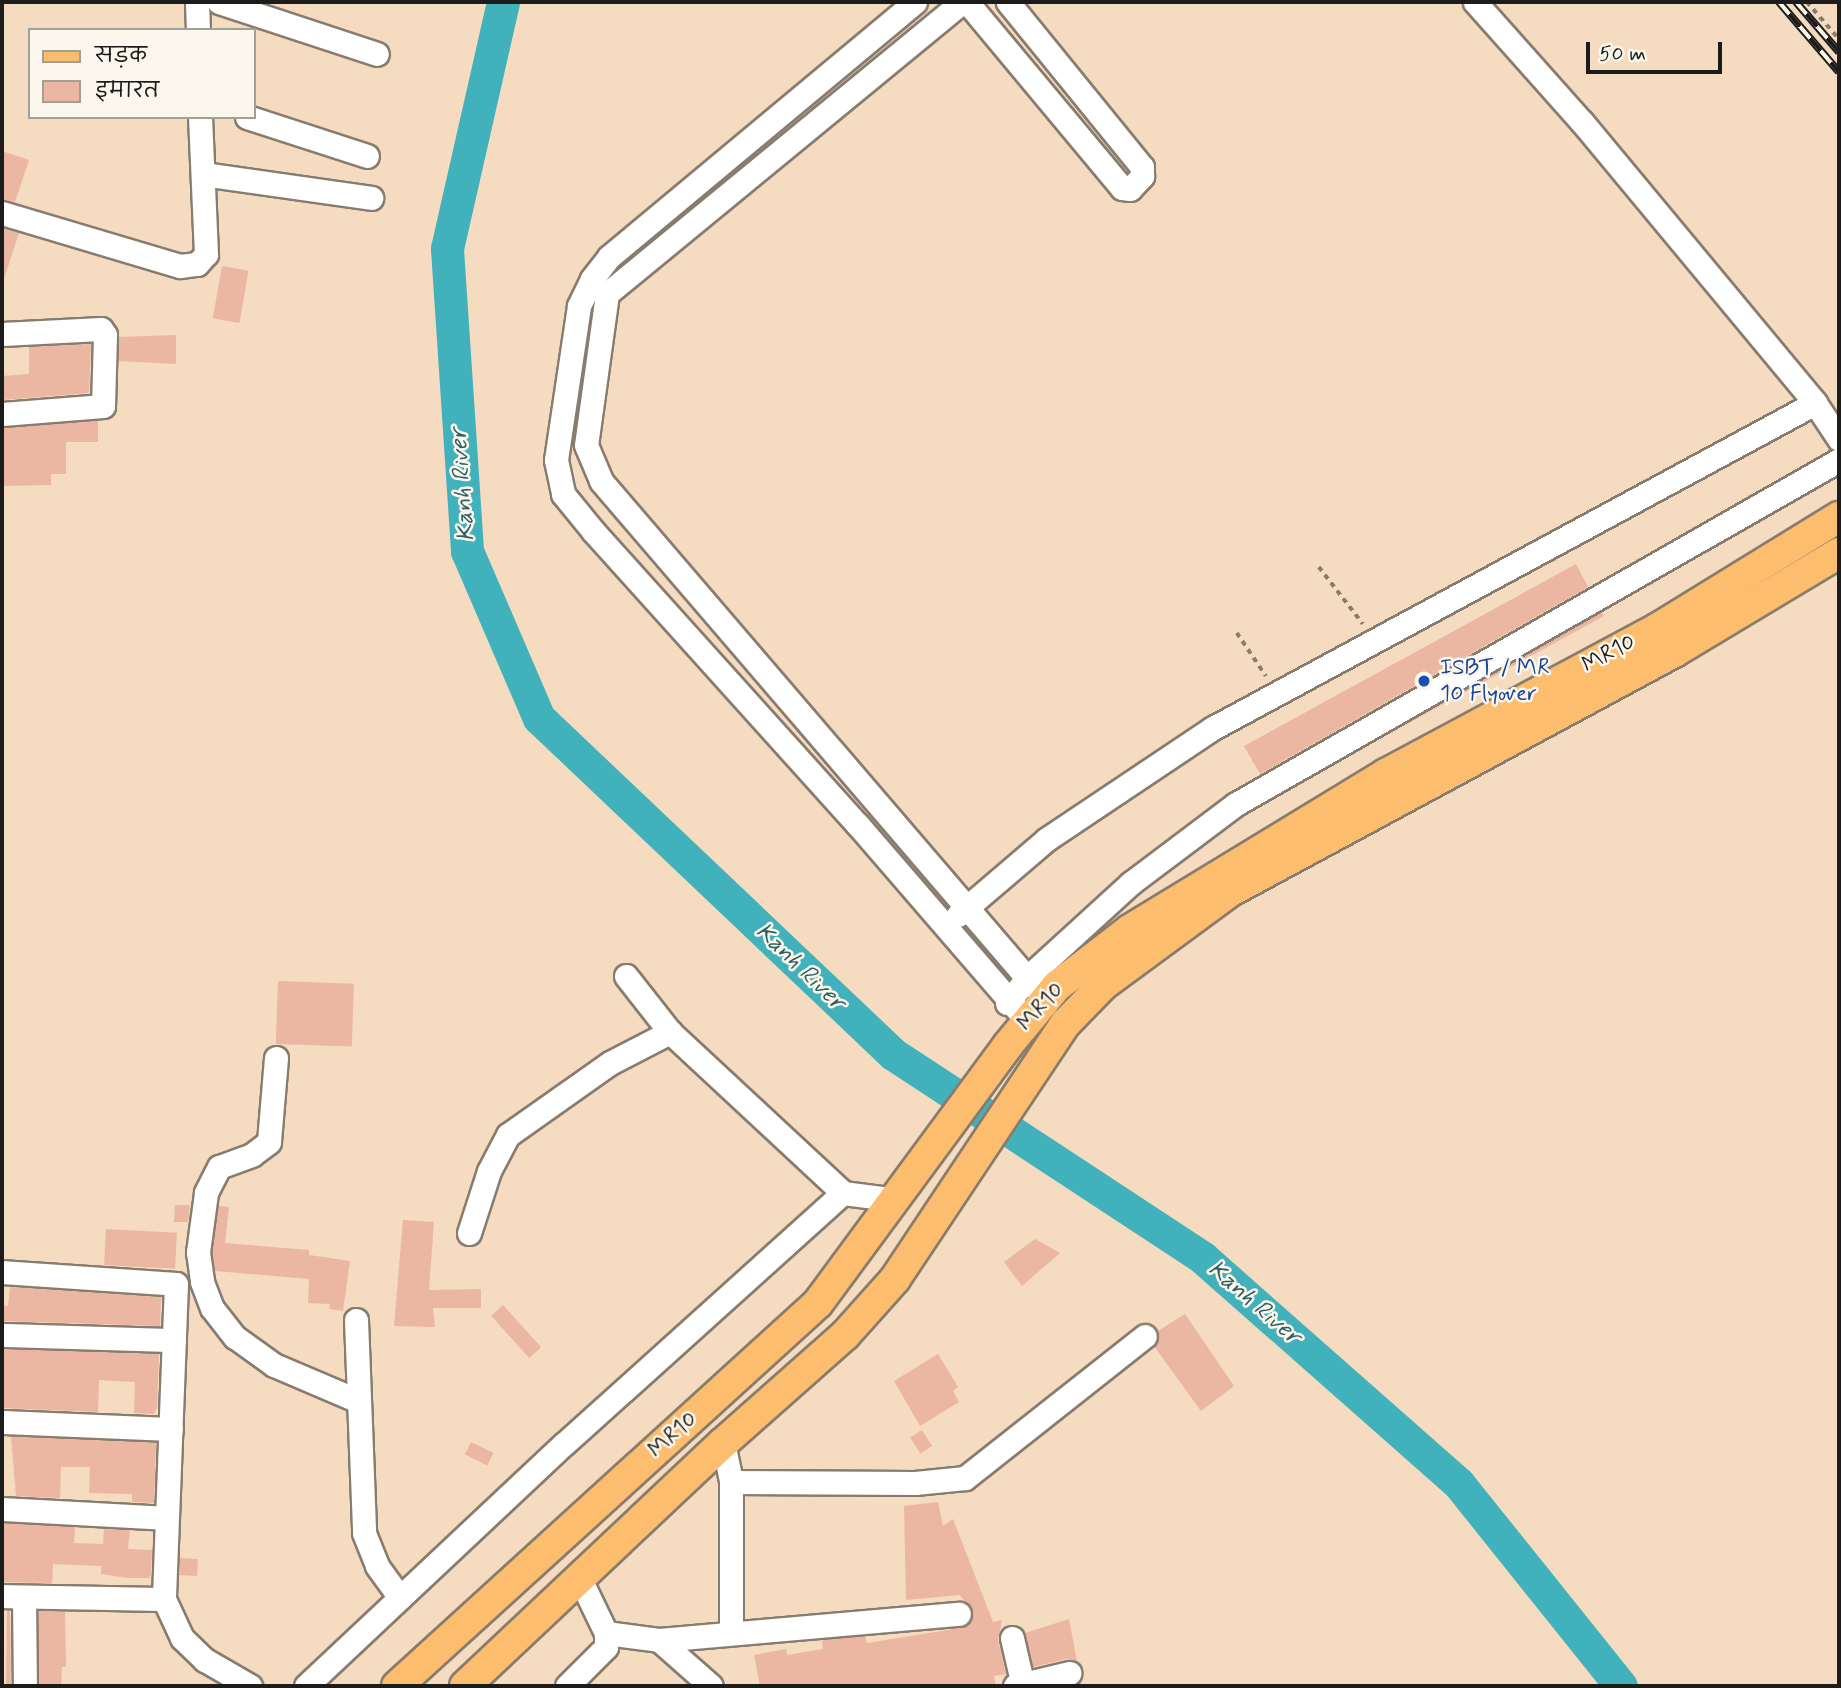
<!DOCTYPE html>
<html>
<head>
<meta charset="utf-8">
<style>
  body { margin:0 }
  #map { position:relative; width:1841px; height:1688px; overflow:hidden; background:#f5dbbf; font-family:Mynerve,"Playpen Sans Deva",sans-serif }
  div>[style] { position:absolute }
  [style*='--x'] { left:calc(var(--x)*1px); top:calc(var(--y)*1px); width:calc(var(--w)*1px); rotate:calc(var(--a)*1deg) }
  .river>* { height:33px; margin:-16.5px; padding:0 16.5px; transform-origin:16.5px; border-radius:16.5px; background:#41b1bb }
  .building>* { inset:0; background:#ebb6a2; transform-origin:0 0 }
  .path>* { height:3.5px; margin-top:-1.75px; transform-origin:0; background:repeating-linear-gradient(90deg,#887c6e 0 5px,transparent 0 10px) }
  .roads { filter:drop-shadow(2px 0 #887c6e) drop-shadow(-2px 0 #887c6e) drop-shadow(0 2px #887c6e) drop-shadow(0 -2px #887c6e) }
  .minor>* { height:23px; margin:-11.5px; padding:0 11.5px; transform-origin:11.5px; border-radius:11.5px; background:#fff }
  .major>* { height:30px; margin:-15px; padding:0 15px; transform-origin:15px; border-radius:15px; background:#fcbd6f }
  .rail>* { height:8px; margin-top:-4px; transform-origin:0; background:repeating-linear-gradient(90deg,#fbf7ec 0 16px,#1c1c1c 0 32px); box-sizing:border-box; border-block:2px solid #1c1c1c }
  .dots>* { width:19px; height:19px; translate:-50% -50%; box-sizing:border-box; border:4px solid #fbf7ec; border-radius:50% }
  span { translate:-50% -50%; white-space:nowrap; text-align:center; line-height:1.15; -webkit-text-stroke:5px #fbf7ec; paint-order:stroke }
  .street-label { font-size:23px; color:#1c1c1c }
  .transit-label { font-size:23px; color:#164399 }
  .left { translate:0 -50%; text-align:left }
  .water-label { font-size:24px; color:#2d5f64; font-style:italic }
  .frame { position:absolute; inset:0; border:4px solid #1c1c1c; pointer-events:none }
  .legend { position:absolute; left:28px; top:28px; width:228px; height:91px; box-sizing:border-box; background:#fbf7ec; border:2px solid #a29f99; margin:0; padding:9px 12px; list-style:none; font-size:21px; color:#1c1c1c }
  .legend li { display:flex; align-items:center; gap:14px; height:35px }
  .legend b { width:35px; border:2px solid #a29f99 }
  .scale { position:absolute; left:1586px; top:42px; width:136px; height:32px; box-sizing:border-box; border:4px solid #1c1c1c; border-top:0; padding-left:9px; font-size:21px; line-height:24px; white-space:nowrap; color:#1c1c1c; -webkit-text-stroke:5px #fbf7ec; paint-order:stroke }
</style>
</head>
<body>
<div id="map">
  <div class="river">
    <div style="--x:503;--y:2;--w:253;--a:102.8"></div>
    <div style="--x:447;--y:249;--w:303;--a:86.2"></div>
    <div style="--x:467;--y:551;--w:182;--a:66.7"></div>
    <div style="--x:539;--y:718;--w:488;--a:43.5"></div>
    <div style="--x:893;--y:1054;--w:371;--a:33.3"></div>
    <div style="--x:1203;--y:1258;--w:341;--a:41.4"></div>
    <div style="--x:1459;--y:1484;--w:259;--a:51.3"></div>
  </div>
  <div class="building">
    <div style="clip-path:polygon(2px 151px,29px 160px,15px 202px,2px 199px)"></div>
    <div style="clip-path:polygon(2px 228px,19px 233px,5px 276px,2px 275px)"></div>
    <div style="left:222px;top:266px;width:27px;height:53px;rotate:10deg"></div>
    <div style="clip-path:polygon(176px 335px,176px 364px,118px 361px,119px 337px)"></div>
    <div style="clip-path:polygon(91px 344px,89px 393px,2px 400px,2px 376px,29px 374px,29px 347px)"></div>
    <div style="clip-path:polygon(98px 420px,98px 442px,66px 442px,66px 474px,51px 474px,51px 485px,2px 486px,2px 428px)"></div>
    <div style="clip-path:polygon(1576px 564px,1588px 587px,1260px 774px,1244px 746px)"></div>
    <div style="clip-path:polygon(1601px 612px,1604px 616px,1334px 764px)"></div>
    <div style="left:278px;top:981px;width:76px;height:63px;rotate:2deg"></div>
    <div style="clip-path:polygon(175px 1205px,190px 1205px,188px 1222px,174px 1222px)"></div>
    <div style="clip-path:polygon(218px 1206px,229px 1207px,225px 1243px,309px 1250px,309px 1255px,350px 1261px,343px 1311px,329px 1309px,330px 1304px,308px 1303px,309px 1279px,215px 1271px,212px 1252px)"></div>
    <div style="clip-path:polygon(403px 1220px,434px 1222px,429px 1290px,481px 1289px,481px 1308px,433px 1308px,435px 1327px,394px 1326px)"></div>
    <div style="left:106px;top:1229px;width:71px;height:36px;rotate:3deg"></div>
    <div style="clip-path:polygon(1035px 1239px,1060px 1253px,1022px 1286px,1004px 1262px)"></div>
    <div style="clip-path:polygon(10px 1287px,161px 1297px,160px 1326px,2px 1321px,2px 1305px,8px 1306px)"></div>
    <div style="left:503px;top:1305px;width:57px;height:16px;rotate:48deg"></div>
    <div style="clip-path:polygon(1185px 1314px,1234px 1386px,1201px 1411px,1154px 1346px,1158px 1331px)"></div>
    <div style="clip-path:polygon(2px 1349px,159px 1354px,157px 1408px,154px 1414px,134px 1413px,135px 1382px,99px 1380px,98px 1412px,2px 1408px)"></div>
    <div style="clip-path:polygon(938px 1354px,958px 1387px,953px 1391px,959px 1402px,920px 1426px,894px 1381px)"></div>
    <div style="left:922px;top:1430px;width:19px;height:14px;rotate:58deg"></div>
    <div style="clip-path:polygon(11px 1436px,156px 1442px,154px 1503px,132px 1502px,132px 1494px,89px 1493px,90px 1467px,61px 1467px,60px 1498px,16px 1496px)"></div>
    <div style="left:471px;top:1442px;width:25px;height:14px;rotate:26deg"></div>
    <div style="clip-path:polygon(938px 1502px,943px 1526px,953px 1519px,993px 1622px,1002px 1620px,998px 1640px,1006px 1674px,994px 1676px,996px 1686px,760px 1686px,754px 1655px,786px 1649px,787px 1655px,823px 1649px,822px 1641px,830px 1639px,865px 1636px,867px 1643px,966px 1627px,973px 1612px,960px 1595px,906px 1600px,904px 1506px)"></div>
    <div style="clip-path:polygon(2px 1523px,75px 1527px,74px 1543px,103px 1544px,104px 1529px,130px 1530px,128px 1549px,152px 1550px,151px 1573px,149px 1578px,128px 1578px,101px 1574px,101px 1566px,53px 1564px,52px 1583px,2px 1582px)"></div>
    <div style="left:180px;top:1558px;width:18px;height:17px;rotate:3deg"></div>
    <div style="clip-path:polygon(7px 1610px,10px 1610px,11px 1686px,6px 1686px)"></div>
    <div style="clip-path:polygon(38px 1611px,65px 1611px,66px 1667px,62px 1667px,61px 1686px,39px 1686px)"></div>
    <div style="clip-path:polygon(1069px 1619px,1077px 1662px,1066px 1659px,1033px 1667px,1025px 1633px)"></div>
  </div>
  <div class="path">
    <div style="--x:1807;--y:2;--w:49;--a:49.1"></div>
    <div style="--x:1319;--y:567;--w:72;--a:52.3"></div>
    <div style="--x:1237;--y:633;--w:52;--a:56"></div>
  </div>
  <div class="roads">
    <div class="minor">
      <div style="--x:197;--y:2;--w:28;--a:88"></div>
      <div style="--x:219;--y:2;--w:166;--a:18.2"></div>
      <div style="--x:915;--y:2;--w:398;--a:140.2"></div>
      <div style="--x:609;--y:257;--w:28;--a:128"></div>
      <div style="--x:592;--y:279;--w:30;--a:116"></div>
      <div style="--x:579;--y:306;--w:156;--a:98.5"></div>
      <div style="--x:556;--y:460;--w:35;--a:78"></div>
      <div style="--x:563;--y:494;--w:49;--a:50.8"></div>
      <div style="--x:594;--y:532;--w:394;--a:48"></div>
      <div style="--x:858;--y:825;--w:259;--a:49.2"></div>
      <div style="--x:962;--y:2;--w:460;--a:140.6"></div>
      <div style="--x:607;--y:294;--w:152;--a:97.9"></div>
      <div style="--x:586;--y:445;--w:39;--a:67"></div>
      <div style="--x:601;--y:481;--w:684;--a:49.39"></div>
      <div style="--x:967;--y:2;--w:242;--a:50.2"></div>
      <div style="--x:1122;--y:188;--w:8;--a:7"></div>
      <div style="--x:1130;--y:189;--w:18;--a:-47"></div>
      <div style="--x:1142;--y:176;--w:9;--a:-90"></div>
      <div style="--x:1142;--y:167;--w:213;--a:-129.1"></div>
      <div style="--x:1475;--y:2;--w:161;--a:48.3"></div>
      <div style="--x:1582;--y:122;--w:365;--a:50.3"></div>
      <div style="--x:1815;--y:403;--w:43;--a:56.3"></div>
      <div style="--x:247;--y:117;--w:126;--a:18"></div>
      <div style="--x:203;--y:174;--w:170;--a:8.1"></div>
      <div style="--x:2;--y:213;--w:186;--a:16.6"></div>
      <div style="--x:180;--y:266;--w:17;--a:-7"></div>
      <div style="--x:197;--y:264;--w:13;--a:-48"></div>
      <div style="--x:206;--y:254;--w:137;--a:-92.5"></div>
      <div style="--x:2;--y:334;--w:99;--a:-2.9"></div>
      <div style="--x:101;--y:329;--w:7;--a:56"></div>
      <div style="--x:105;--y:335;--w:71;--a:91.6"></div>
      <div style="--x:103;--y:406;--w:101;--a:175.5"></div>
      <div style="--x:958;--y:915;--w:117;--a:-40.5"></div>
      <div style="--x:1047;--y:839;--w:200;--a:-33.8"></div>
      <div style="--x:1213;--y:728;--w:684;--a:-28.36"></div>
      <div style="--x:626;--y:976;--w:71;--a:51.8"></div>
      <div style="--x:670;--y:1032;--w:236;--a:42.9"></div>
      <div style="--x:1007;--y:1003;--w:35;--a:-51"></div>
      <div style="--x:1029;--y:976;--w:138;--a:-42.4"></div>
      <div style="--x:1131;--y:883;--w:131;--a:-37"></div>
      <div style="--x:1236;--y:804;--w:694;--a:-29.7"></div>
      <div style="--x:276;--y:1058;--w:84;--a:94.8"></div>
      <div style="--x:269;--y:1142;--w:21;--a:143"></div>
      <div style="--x:252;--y:1155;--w:35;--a:160"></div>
      <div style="--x:219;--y:1167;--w:29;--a:117"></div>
      <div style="--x:206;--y:1193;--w:60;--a:97.7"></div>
      <div style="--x:198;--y:1252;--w:30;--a:82"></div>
      <div style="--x:202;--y:1282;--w:28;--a:69"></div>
      <div style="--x:212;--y:1308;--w:37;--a:52"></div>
      <div style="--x:235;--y:1337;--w:48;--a:35.7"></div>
      <div style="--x:274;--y:1365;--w:89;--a:23.1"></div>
      <div style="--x:469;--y:1233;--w:65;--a:-72.1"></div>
      <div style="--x:489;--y:1171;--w:41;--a:-62.2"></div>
      <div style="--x:508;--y:1135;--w:125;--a:-35.2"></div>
      <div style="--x:610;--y:1063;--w:68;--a:-27.3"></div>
      <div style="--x:2;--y:1272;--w:174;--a:3.9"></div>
      <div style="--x:176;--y:1284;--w:315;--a:92.2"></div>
      <div style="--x:164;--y:1599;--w:43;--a:65.2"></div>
      <div style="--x:182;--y:1638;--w:32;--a:44"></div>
      <div style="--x:205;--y:1660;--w:52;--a:30"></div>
      <div style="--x:356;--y:1320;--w:213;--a:87.8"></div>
      <div style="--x:364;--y:1533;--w:35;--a:68"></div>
      <div style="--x:377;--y:1566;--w:39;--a:54"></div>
      <div style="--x:2;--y:1335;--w:172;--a:1.7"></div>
      <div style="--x:2;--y:1422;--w:169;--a:2.4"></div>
      <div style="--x:723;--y:1443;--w:40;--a:78"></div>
      <div style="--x:731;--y:1482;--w:151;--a:90"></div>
      <div style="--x:731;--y:1482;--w:184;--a:0.3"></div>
      <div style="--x:915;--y:1483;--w:50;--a:-5.7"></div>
      <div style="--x:965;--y:1478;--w:229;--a:-38.3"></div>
      <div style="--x:2;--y:1509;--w:164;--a:3.1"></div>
      <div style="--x:2;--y:1596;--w:162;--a:1.1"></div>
      <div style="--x:24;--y:1597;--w:89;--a:89.4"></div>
      <div style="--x:606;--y:1633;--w:53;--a:7.5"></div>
      <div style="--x:659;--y:1640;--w:69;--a:41.5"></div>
      <div style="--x:1012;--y:1638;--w:49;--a:77.1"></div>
      <div style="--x:659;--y:1640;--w:301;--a:-5"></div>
      <div style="--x:306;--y:1686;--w:354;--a:-43.2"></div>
      <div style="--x:564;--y:1444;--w:375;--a:-42"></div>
      <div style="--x:843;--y:1193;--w:54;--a:7.4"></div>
      <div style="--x:567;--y:1686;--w:55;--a:-45"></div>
      <div style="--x:606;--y:1647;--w:14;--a:-90"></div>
      <div style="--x:606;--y:1633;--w:58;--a:-115.7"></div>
      <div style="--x:1015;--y:1686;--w:56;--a:-13.5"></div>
    </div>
    <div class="major">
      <div style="--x:397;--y:1686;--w:569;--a:-42.29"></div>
      <div style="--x:818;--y:1303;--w:320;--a:-53.6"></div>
      <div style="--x:1008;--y:1045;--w:77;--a:-50.3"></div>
      <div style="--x:1057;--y:986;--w:93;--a:-37.6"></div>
      <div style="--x:1131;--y:929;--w:298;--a:-31.3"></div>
      <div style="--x:1386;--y:774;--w:311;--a:-28.2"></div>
      <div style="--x:1660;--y:627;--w:210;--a:-31.6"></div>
      <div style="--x:465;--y:1686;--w:354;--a:-43.3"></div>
      <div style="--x:723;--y:1443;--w:163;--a:-41.5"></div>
      <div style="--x:845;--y:1335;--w:75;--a:-48.2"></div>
      <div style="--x:895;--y:1279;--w:308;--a:-56.3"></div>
      <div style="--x:1066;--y:1023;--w:53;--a:-45.8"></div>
      <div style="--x:1103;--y:985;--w:157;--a:-36.4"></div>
      <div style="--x:1229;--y:892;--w:508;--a:-28.33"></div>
      <div style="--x:1676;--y:651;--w:190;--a:-31"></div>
    </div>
  </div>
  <div class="rail">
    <div style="--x:1779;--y:2;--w:92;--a:49.4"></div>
    <div style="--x:1796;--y:2;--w:66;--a:49.3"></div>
  </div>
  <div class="dots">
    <div style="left:1424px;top:681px;background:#1a4fb4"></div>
  </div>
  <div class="street-label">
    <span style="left:1609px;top:654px;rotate:-28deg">MR10</span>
    <span style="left:1041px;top:1007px;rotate:-48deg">MR10</span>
    <span style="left:673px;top:1435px;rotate:-42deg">MR10</span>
  </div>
  <div class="transit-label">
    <span class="left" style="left:1440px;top:681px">ISBT / MR<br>10 Flyover</span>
  </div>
  <div class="water-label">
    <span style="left:463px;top:485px;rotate:-94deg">Kanh River</span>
    <span style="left:800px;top:967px;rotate:44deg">Kanh River</span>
    <span style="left:1254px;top:1303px;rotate:41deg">Kanh River</span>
  </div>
  <div class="frame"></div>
  <ul class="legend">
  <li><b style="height:9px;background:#fcbd6f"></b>सड़क</li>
  <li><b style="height:19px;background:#ebb6a2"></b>इमारत</li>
  </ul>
  <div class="scale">50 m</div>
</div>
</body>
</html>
